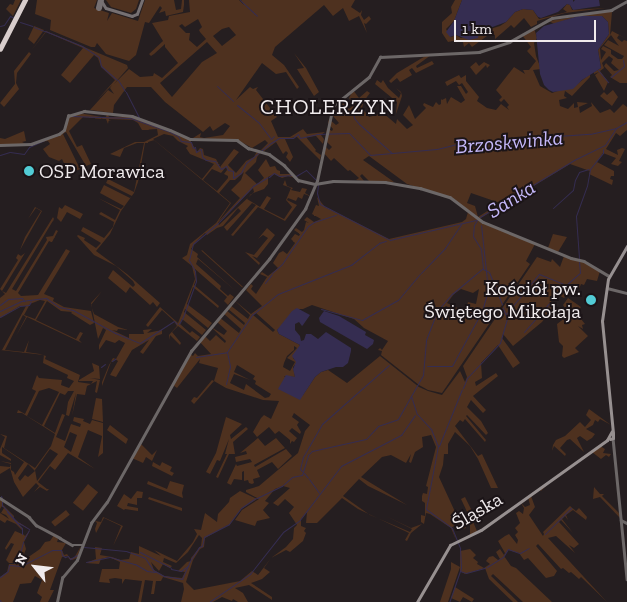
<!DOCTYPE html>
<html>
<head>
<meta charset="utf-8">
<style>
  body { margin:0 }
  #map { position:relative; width:627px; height:602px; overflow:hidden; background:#251e20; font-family:"Zilla Slab",serif }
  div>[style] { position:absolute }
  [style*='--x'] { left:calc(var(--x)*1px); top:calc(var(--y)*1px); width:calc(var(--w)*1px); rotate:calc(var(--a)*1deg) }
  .green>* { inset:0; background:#4e311f; transform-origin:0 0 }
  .water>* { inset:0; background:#352d51 }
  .stream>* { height:1px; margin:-0.5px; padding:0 0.5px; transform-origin:0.5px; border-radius:0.5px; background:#352d51 }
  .taxiway>* { height:2.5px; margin:-1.25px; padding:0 1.25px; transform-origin:1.25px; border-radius:1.25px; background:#767072 }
  .runway>* { height:6px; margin:-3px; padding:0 3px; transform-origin:3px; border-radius:3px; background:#767072 }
  .tertiary>* { height:2.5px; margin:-1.25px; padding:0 1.25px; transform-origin:1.25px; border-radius:1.25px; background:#6c6767 }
  .secondary>* { height:3px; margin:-1.5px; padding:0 1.5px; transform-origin:1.5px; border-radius:1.5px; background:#979090 }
  .motorway>* { height:4.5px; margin:-2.25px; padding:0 2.25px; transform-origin:2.25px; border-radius:2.25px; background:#d8cdcc }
  .dots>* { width:14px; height:14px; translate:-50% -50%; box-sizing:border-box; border:2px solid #1b1417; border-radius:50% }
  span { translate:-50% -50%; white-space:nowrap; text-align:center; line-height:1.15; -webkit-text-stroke:4px #1b1417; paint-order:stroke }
  .poi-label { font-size:20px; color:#f0ebed }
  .left { translate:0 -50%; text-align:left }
  .right { translate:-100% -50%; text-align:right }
  .street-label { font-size:20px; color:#f0ebed }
  .water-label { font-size:21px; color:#c5b8fa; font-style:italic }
  .quarter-label { font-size:22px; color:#f0ebed; letter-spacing:1px }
  .north { position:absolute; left:10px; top:542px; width:50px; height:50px; -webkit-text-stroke:4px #1b1417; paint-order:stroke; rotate:299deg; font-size:14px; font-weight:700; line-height:20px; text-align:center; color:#f0ebed }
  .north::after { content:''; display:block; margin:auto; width:18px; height:22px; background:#f0ebed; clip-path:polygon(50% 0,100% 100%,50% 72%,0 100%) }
  .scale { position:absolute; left:454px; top:20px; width:142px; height:22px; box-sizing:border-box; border:2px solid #f0ebed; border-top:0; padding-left:6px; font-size:15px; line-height:18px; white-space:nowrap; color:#f0ebed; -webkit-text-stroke:4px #1b1417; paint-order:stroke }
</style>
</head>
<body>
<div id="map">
  <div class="green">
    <div style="clip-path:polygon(15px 0,21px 0,13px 16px,6px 9px,10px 4px,13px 5px)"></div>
    <div style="clip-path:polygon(37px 0,97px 0,94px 8px,109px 13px,107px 21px,112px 13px,138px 21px,145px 0,174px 0,176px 10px,181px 9px,182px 0,184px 0,184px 5px,183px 12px,166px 16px,165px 11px,159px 13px,162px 8px,160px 6px,149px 23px,145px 22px,136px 55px,129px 61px,106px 54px,97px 43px,95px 47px,91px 47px,50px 30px,51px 20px,35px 14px)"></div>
    <div style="clip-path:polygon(106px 0,139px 0,136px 9px,131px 13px,111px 7px)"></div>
    <div style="clip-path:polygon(evenodd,189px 0,239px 0,244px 5px,241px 0,355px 0,351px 7px,360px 13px,362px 10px,361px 15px,364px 20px,369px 16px,371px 19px,366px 24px,364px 23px,367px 33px,359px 16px,349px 21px,343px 8px,333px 16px,324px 5px,275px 47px,272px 55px,284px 65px,299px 87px,297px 89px,286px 72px,276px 74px,262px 63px,236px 100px,250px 87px,253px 89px,258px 87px,256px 90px,277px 117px,271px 121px,278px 137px,290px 137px,303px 129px,307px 134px,325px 132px,321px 135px,324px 139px,323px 144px,316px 136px,306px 137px,316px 150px,315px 151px,321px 155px,320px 160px,297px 137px,285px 139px,293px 157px,290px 162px,286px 157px,288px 153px,286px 151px,283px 154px,276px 142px,264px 151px,261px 150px,268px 143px,265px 140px,252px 148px,238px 140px,193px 138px,201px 133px,200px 137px,204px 138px,223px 135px,230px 126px,225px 123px,213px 131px,210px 126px,203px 132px,165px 102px,151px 87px,127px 87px,114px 105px,113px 113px,90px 110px,108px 90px,114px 94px,110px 88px,112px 85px,98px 99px,115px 80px,101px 67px,98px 58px,94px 55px,70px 83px,61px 75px,83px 48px,46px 32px,31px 51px,46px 31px,127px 65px,128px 68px,114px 84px,129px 69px,140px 77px,153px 76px,154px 73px,162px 78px,178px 63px,165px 47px,165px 44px,154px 54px,151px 56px,149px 54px,163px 41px,152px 23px,168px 20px,169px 16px,190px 12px,189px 0,198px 19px,202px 27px,199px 30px,200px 32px,206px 39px,197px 47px,189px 40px,190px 33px,186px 33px,179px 26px,182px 24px,185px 27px,198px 19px,189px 0,229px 27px,236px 35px,222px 46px,213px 36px,222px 29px,229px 27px,189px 0,207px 42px,217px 53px,202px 62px,172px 97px,160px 83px,207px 42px)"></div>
    <div style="clip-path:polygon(455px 0,462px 0,454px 21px,446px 29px,451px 37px,456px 35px,461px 38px,500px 26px,506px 22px,515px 12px,523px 9px,533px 10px,539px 19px,567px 12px,563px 9px,567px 4px,570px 5px,572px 10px,606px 8px,565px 13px,537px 21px,537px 24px,531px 27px,524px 18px,514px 28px,511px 25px,495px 39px,495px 35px,491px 33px,472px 47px,469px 43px,464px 47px,463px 42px,458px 40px,448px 42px,442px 33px,442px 22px,452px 13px,451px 7px)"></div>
    <div style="clip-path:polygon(evenodd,610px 11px,612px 12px,610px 35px,612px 31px,627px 39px,619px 35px,617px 38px,622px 42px,624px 40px,627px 41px,627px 83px,620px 83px,610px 77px,612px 75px,604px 66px,606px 63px,614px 71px,619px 70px,611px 63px,613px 59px,609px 56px,602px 63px,604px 68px,600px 71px,608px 82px,604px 91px,595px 75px,599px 72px,594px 74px,594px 72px,601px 68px,598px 50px,609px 34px,608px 22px,602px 16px,579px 16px,554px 24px,549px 21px,610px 11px,611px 35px,619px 46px,608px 40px,604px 45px,622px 55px,624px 56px,622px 59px,618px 59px,611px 54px,611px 50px,603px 46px,601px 49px,606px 52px,601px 60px,600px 48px,611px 35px)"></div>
    <div style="clip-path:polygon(34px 26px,44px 30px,34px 44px,28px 39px)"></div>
    <div style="clip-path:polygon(evenodd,534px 28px,537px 38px,534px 43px,536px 56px,541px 69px,533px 70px,540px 86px,552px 93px,563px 89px,571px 89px,590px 74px,590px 77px,572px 96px,565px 91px,564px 96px,567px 98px,559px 100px,560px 106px,568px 109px,574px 103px,574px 108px,578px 107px,577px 102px,588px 103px,579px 107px,580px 113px,592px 106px,591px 102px,600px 113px,610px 109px,614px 113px,623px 104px,627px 107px,627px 130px,620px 136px,616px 133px,606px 149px,618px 155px,617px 150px,622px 148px,625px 149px,619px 161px,622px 162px,618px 166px,611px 164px,616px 158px,603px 153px,597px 162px,614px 171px,614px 176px,611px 176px,610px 179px,613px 180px,612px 185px,589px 174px,590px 171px,570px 164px,479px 219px,452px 198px,407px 184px,369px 156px,363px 160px,394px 182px,369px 181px,362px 174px,360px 176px,364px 181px,356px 180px,359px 178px,350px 170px,348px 171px,334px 158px,331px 161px,323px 152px,324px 145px,329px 150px,332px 147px,325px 140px,327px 128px,332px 131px,333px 129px,328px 123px,329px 119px,336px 125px,339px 123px,333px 116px,342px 111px,339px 101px,341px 99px,349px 109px,354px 105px,349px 98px,353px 90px,359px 98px,367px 91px,370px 93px,364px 101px,362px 108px,369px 117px,383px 113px,396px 124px,397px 119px,407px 129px,413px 125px,403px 115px,409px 105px,415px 119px,426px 108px,423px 105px,424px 103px,433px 107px,436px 102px,439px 105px,441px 104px,441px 99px,442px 100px,446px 98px,447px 104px,451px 97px,461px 103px,465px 100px,457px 86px,461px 86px,466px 94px,468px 92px,462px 83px,459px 85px,456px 81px,447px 86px,445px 82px,459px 75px,461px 78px,466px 75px,466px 81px,479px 97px,477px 101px,487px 108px,496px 110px,501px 104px,509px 110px,507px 107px,509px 105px,504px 99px,501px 102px,499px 100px,502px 97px,496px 90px,514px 67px,525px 74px,523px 70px,529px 70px,536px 61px,527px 51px,531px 47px,522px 35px,534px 28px,471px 193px,500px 203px,478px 217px,475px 206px,467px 203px,471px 193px)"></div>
    <div style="clip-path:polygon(29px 52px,31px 54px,17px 73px,16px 83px,19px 89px,4px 107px,0 103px,15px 84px,14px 71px)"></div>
    <div style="clip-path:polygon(294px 53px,306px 68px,319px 92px,314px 96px,297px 69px,304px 68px)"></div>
    <div style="clip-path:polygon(427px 55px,431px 55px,416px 66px,417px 68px,432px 61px,434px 64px,416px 73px,412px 68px,409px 70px,412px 75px,400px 82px,397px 78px,391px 83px,389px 81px,397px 73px)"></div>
    <div style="clip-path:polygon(476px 62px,479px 66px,484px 62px,490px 65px,487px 68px,486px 65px,476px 75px,470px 67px)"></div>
    <div style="clip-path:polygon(377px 80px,381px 83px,383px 80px,388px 88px,399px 98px,401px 93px,396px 88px,401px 92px,402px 96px,396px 114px,397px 102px,375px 84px)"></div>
    <div style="clip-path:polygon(613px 90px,618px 97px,612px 106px,600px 96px,604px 92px,607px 95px)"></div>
    <div style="clip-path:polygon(evenodd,79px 113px,102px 117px,106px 117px,107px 113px,109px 117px,133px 117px,172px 131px,190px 140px,197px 152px,200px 148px,203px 149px,204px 155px,216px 159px,220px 167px,234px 149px,239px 152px,228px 165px,236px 173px,246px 161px,254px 157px,257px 151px,261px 152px,257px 157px,256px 162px,245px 173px,257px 184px,264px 178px,258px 170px,266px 159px,270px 167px,275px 166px,277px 170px,280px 171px,280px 174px,293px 174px,295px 178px,288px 176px,282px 178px,274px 174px,268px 177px,268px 184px,264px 189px,251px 194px,247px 199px,260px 207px,267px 196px,271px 198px,264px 209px,284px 219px,292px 207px,286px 200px,291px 188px,283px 185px,285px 180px,287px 186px,293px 188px,291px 190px,300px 192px,302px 188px,307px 189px,305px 193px,310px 196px,304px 194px,302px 199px,298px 197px,296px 201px,288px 198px,287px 200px,297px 205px,285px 221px,258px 207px,233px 236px,231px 235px,256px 205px,252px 203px,227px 231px,224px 227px,241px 211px,238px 208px,223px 226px,217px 228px,207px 235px,205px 233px,195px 243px,191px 249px,198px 254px,197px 257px,237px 292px,198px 259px,196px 264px,221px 286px,220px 289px,228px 296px,230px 294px,234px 297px,228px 305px,224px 301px,227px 297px,195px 269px,196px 280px,194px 285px,219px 306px,218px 308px,193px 287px,187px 304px,212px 323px,208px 328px,185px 309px,184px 312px,206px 330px,202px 335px,182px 319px,180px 324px,190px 333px,192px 331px,200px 337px,197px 341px,178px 326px,172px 332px,181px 343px,180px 345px,170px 335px,169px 340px,169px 335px,177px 326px,174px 321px,162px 330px,162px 334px,156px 336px,143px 354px,140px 352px,149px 340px,132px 350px,116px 377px,110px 375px,118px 361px,115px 359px,111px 362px,102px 386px,102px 382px,109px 365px,113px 358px,116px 359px,125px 343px,119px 340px,115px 343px,106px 340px,99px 350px,99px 345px,106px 330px,103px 328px,98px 339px,91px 303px,102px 291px,91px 305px,94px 314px,118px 327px,128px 330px,118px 329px,117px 331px,112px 330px,129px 338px,129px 334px,144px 334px,143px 330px,152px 329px,147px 333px,162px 330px,174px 321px,162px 310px,148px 327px,146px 325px,160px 307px,178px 323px,195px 279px,192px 266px,182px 258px,187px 255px,190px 244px,216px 223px,230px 203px,154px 140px,145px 143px,138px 182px,134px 193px,121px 211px,110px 234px,96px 251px,127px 274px,160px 303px,157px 307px,153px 302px,150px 305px,130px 287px,126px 293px,108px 278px,113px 270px,133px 287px,135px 285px,133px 281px,116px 266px,94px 255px,77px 236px,78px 235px,85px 238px,84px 240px,96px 248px,101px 243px,81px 231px,83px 227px,104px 238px,113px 227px,114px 222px,99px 214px,101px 212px,115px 220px,120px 210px,98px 198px,121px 209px,124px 206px,100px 193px,104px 185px,130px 198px,132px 196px,106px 183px,108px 179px,134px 192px,144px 143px,137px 143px,124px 148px,120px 157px,110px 154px,135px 142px,144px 142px,158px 135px,157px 129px,142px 130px,138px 123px,133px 120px,109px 119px,108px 124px,106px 119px,83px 117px,69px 131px,77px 147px,82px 145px,91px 164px,86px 166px,66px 132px,63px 134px,80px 169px,69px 174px,62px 159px,59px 161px,49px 157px,43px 149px,50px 144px,48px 141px,39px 142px,62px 133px,69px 117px,79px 113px,164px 134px,173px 136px,178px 141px,188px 146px,186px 148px,190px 154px,214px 164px,202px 179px,153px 139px,164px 134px,79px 113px,226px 167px,227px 170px,224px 174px,228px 176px,228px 178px,217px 191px,203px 180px,212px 169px,221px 173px,226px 167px,79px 113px,244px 172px,241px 180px,231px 190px,240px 198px,218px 222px,231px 203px,219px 193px,230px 180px,235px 180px,244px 172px,79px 113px,253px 188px,254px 192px,219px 225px,218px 223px,253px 188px)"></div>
    <div style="clip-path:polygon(24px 131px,26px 141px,22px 142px,26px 144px,0 144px,0 138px,5px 139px)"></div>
    <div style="clip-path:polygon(evenodd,317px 197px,325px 207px,389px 239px,462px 222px,466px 219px,468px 212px,482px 223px,535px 244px,526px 261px,530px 264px,442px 393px,428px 390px,419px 385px,381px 355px,382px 351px,378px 350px,380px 348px,382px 350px,388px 341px,364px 328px,354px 319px,312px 305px,303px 309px,297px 309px,277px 330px,279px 334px,300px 345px,293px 358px,297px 362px,293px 367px,295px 377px,284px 376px,303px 395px,315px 377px,321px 372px,328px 370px,347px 383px,380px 356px,419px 387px,428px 391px,442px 395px,460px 371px,465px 382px,467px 377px,463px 366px,537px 257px,551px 262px,552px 259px,560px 267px,564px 256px,586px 262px,600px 271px,597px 281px,587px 279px,584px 285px,581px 284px,579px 289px,575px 287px,564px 298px,557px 294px,550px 303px,553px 307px,542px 322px,513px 346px,503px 334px,502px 338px,520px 363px,513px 368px,498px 345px,481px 363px,482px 378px,475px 382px,476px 386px,496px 373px,498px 376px,473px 396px,486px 410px,483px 413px,471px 400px,467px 407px,481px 421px,488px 433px,486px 435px,467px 415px,466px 416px,486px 440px,485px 442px,465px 419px,463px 422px,460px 420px,455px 426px,478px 456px,482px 454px,498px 488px,491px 488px,478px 459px,470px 446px,455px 432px,448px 444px,448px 454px,444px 454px,443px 465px,439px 477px,457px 516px,461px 513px,466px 521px,466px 528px,463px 529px,461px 524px,452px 527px,456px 540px,451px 528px,430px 514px,426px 513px,424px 524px,421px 522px,421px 515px,425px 516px,425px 503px,422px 501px,422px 496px,423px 493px,427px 494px,428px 487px,426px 486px,436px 447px,431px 435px,422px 437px,423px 447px,415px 452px,411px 463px,409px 462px,411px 454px,406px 463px,391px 455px,382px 457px,361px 477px,407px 505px,368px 486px,359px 479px,343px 496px,370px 515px,410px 532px,412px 529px,386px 516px,411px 528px,422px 524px,411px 533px,407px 541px,405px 540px,409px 533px,358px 509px,342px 498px,317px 523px,306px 523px,307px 512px,301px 519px,301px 526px,306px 528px,304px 531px,306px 533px,303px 541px,290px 552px,286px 550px,271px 558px,264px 568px,270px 572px,262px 579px,251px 583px,272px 597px,272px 600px,249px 585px,235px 588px,243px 593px,248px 602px,238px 602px,233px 599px,232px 601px,222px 597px,213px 602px,181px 602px,184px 589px,183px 583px,163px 577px,161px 581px,156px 581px,154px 594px,151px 594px,153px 581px,145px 580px,141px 602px,138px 602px,142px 581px,125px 579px,122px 584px,122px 579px,115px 578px,109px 579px,110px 583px,99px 582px,102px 569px,119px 569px,120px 562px,109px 557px,101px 559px,99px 564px,86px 563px,96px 559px,95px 547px,102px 548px,100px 555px,112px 557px,120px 560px,129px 559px,131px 552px,139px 554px,139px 546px,161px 556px,154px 550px,177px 561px,193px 542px,197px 534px,194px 529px,201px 530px,205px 513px,217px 522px,218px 514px,229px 502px,230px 498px,240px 491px,257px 499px,241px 509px,230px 524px,205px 538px,204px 547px,200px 549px,193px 560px,186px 582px,194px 590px,240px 581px,252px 571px,258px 575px,271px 558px,286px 547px,293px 539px,294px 528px,297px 525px,289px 513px,294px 507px,285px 499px,278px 506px,273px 503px,290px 488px,283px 486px,275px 489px,265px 501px,269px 503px,263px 510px,270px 518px,257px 521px,255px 526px,235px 520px,242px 510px,259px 499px,246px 492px,246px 490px,259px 486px,298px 453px,305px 431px,310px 425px,294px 413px,292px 417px,299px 422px,297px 425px,301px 432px,300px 434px,292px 428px,289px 431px,297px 438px,294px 442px,292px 441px,290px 444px,290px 440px,279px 431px,275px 434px,269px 427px,257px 437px,253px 432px,261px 418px,264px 415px,271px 419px,279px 401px,263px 400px,226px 388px,214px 381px,194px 404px,191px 401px,194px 397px,197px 398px,212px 380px,214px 381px,218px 368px,199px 363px,200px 359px,177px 388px,173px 385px,190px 354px,193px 356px,195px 353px,198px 356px,211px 354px,199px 341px,204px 335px,210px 341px,216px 335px,225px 343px,226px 341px,211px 327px,224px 335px,227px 331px,216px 321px,219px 317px,239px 333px,241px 329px,223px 313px,226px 310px,244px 325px,245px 323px,227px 308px,230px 305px,248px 319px,250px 315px,234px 300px,251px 314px,262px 306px,246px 290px,251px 284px,253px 286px,251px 289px,256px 294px,267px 277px,260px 274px,262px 272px,268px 276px,278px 268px,273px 263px,279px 253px,283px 251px,287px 254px,295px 243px,291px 239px,295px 234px,299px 236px,300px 234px,294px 230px,296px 228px,302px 232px,304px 230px,306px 222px,309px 223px,304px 220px,307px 217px,314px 222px,321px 219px,312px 214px,316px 205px,319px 206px,317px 197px,461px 289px,473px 293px,479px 289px,476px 304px,468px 302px,467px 306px,470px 307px,466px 312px,447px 303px,454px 294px,461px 289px,317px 197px,446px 306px,460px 313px,457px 319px,441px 310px,446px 306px,317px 197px,256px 313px,275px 330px,273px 332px,253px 315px,256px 313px,317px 197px,294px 346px,297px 348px,287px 358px,295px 362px,290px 371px,283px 367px,284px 363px,287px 356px,294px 350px,294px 346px,317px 197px,237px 365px,255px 376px,253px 379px,256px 381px,255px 384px,271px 394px,269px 397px,265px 398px,246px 384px,244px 390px,230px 383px,234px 374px,250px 380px,234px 372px,237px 365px,317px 197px,199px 535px,202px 538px,201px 546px,191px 558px,191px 561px,187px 562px,178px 571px,185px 572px,182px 578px,164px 576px,154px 570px,151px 562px,159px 571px,163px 564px,170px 568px,172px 566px,163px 562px,164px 558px,176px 563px,188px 552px,199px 535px)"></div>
    <div style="clip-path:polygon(65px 205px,83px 214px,80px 219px,67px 212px,61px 222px,57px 218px,59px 207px,62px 209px)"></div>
    <div style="clip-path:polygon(35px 207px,42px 211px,20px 250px,25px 237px,41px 211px,36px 208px,28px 219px)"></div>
    <div style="clip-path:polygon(evenodd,53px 217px,54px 219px,12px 289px,16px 291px,47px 240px,46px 237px,53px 236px,56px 230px,58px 231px,52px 242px,49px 241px,18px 293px,21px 296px,38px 295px,66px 249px,70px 251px,44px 294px,54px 298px,53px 301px,64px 307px,91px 311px,94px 323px,90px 325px,71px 313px,72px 312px,61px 311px,47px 301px,36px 320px,76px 339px,80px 332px,83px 333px,79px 340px,82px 343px,27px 317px,16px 336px,26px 317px,23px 315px,5px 350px,24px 352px,29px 340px,26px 352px,40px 354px,46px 356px,45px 359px,80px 375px,78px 382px,91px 384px,93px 381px,79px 381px,79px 380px,94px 371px,92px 363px,99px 366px,100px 379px,90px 378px,100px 380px,97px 393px,95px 392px,97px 381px,87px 386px,85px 395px,77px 394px,72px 416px,76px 393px,69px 416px,66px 415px,68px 402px,74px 391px,68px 391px,65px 395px,60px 393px,44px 426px,55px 433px,62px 414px,65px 415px,56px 437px,65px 441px,71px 424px,80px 427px,81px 424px,73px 421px,74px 417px,84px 419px,83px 421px,90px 424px,92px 420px,103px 423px,103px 453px,98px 457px,102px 436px,88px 430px,78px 457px,95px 469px,68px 453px,55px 470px,50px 466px,38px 482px,47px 489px,49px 489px,47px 491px,40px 487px,34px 492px,39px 486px,36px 483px,23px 497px,14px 482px,10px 468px,0 474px,0 466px,10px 467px,11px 464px,0 461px,11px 463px,11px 461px,0 455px,0 449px,5px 437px,0 434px,7px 436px,4px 448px,35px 468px,51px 446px,55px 434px,22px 413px,17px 413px,18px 410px,25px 414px,36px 391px,32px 389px,37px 375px,39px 378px,62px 380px,61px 385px,69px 388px,74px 381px,67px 378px,68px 375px,43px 363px,44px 355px,0 350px,2px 350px,26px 306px,20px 306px,0 318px,0 298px,5px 294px,0 289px,18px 260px,16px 258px,18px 254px,21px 256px,25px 253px,2px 291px,6px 293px,53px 217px,40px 300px,45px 301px,35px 319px,24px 315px,30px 304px,40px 300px,53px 217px,49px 388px,59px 392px,42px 425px,27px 416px,39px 391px,49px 388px,53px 217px,70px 432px,77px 435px,71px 452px,64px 447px,70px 432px,53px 217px,2px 447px,24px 462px,15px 475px,14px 472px,11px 470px,11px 459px,2px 453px,2px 447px,53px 217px,50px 449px,58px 454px,37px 481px,35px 470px,50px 449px,53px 217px,28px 464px,35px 471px,28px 477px,25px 475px,20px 481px,18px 478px,28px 464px)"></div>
    <div style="clip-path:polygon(267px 228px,275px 235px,257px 258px,252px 256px,260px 263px,259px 265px,245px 252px,254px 255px,268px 238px,263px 235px,258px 239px)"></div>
    <div style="clip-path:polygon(553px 234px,567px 237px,558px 252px,548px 248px)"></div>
    <div style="left:202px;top:250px;width:55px;height:1px;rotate:42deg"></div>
    <div style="clip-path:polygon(568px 298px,581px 307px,577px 314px,585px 324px,582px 325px,583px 329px,578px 326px,588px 336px,575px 348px,579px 352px,564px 358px,562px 356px,563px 346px,559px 342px,557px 324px,569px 315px,563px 305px)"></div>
    <div style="clip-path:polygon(96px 398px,102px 399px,103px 422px,92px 419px)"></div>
    <div style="clip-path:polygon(589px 409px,611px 425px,600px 419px,598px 422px,595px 420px,593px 425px,586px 429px,595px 434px,592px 438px,587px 441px,580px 436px,577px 438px,584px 452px,570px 439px,567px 440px,560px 448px,566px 454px,565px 456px,554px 446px,552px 451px,553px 445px,556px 440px,565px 436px,580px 422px,585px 427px,591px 420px,586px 415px)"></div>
    <div style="clip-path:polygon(226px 417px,242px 424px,230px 435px,231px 439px,246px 427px,248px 429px,233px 442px,235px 454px,229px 454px,218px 478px,216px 477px,227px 454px,225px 454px,229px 439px,220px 461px,217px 460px,210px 474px,206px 472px,216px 453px)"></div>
    <div style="clip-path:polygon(110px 425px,128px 439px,126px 444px,107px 430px)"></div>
    <div style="clip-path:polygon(258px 438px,265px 446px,276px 438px,285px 448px,254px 465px,255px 467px,286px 449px,292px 456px,278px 469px,272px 462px,257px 470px,260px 477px,253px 479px,254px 483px,252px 484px,249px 483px,248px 480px,244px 481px,244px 471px,242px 472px,242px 480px,234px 479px,231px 485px,227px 483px,236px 464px,237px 466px,252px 462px,250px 459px,236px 462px,235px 457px,247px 454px,246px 451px,240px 453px)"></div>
    <div style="clip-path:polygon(140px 443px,152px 455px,157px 450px,152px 461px,146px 457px,143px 463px,132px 458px)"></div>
    <div style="clip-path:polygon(600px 446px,605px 449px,603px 453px,611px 454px,609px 457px,606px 455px,601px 459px,592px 452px)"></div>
    <div style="clip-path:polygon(153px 462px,160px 466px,162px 462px,172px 467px,170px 471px,174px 473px,172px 476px,152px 466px)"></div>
    <div style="clip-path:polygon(148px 481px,167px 489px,170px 481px,184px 485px,182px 493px,183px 498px,147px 484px)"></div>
    <div style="clip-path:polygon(549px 483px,541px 491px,540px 490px,531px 496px,535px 507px,529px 515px,543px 536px,544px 534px,543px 532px,570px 506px,576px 511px,579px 508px,587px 517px,586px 520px,573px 510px,566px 515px,568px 520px,565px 516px,562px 519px,573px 533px,561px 520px,559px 522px,579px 544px,574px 548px,569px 545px,575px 553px,556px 536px,548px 538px,607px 602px,581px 577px,579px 579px,571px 572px,569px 573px,563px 568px,561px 569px,538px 544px,536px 546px,557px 571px,554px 576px,546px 578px,528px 558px,524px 560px,519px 553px,508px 550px,504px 556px,511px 566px,516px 568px,552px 602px,523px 602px,493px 574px,491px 576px,518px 602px,513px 602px,489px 579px,485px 568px,465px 574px,460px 571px,460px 551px,470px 549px,476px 555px,473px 558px,478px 562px,477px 564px,484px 568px,490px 564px,486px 561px,489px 557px,493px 556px,498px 560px,500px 559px,496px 552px,500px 549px,504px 555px,505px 553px,498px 541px,505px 536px,509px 534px,517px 544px,518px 540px,515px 535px,518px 532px,515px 528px,520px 523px,516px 513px,519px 511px,523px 514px,524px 508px,521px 503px,525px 507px,530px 505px,528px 497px)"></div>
    <div style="left:88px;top:484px;width:13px;height:24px;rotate:39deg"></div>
    <div style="clip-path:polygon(594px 487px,600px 494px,604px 494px,602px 496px,620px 514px,620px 518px,600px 497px,593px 499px)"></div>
    <div style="clip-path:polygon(137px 491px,143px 492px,142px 498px,137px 498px,137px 505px,128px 503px,127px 506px,138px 508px,138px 511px,125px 509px,124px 510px,117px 506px,124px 494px,131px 499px)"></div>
    <div style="clip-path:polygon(149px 497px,182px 508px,182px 511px,148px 499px)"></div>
    <div style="clip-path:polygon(465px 497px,474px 515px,471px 517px,477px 531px,470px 535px,470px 518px,461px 499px)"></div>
    <div style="clip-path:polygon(0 499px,3px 500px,2px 504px,14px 516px,14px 519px,29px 529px,17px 523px,21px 527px,23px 530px,23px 534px,25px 536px,30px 530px,24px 542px,26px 549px,24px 554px,27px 558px,40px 549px,45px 542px,50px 541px,54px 535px,58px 539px,57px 542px,66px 543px,62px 550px,64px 555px,67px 554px,70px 558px,74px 558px,81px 546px,77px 558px,72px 560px,69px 559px,68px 556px,62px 557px,50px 590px,54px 590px,48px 602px,40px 602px,42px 597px,37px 593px,42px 580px,35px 576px,31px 583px,20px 584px,13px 602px,0 602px,0 577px,7px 572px,9px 564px,19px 564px,19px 552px,16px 563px,9px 563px,6px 560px,14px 544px,11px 543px,6px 550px,5px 548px,15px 531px,22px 534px,22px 530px,16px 524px,7px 520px,5px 523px,0 520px,0 513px,9px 519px,6px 515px,1px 513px,4px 508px,2px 506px,0 509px)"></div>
    <div style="left:66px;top:510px;width:6px;height:19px;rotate:51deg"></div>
    <div style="clip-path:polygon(103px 517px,123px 526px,113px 546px,121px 526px,104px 518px,96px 533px,95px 529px,97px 523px,95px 521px,101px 522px)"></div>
    <div style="clip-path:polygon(451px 562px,460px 567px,448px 602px,440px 602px,451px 569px)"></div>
    <div style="clip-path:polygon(455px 587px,474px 599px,472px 602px,463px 597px,460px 602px,451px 598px)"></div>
  </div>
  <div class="water">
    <div style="clip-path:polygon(462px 0,573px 0,573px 2px,575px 0,599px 0,600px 6px,573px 10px,570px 5px,567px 4px,558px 12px,541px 18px,538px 17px,533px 10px,523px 9px,515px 12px,506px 22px,479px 32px,478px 38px,469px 40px,456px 35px,450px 37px,446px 32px,454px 21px)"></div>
    <div style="clip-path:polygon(579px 16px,602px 16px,608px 22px,609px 34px,598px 50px,601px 68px,582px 80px,573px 89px,553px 92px,549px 90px,544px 85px,540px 74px,536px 33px,544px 26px)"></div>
    <div style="clip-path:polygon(297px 308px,310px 315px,303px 325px,302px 326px,299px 322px,295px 324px,295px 330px,300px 336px,301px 341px,304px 340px,306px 334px,311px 334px,318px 339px,326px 332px,351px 348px,351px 351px,348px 363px,343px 367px,336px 367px,321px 372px,315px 377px,300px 400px,278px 389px,286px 375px,295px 377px,293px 369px,296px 362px,292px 356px,300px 345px,279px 334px,277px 330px,292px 311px)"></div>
    <div style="clip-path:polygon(324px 311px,339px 316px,366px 332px,365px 335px,374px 340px,373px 344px,367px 349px,320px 322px,319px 318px)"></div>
  </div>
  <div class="stream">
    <div style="--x:240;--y:0;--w:23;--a:43"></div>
    <div style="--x:20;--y:22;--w:13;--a:18"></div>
    <div style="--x:0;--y:26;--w:4;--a:-14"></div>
    <div style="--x:4;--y:25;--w:11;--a:-56"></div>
    <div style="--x:10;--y:16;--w:4;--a:27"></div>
    <div style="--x:34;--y:27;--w:11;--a:22"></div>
    <div style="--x:45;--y:31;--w:40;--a:22"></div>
    <div style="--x:82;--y:46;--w:20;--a:33"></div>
    <div style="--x:99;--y:57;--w:9;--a:77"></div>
    <div style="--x:101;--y:66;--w:21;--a:41"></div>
    <div style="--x:598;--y:70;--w:16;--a:50"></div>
    <div style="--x:611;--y:77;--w:17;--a:-40"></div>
    <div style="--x:624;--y:66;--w:6;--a:-99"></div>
    <div style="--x:118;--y:80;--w:13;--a:58"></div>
    <div style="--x:217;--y:86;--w:22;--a:43"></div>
    <div style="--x:126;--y:92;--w:29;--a:63"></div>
    <div style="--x:237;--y:105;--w:28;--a:39"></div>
    <div style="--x:259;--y:123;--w:20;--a:53"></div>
    <div style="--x:271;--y:139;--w:4;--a:-45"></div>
    <div style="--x:353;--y:109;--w:9;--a:84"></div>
    <div style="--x:354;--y:118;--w:8;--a:50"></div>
    <div style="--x:359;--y:124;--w:44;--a:41.3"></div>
    <div style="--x:71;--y:116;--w:59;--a:1.9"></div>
    <div style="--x:130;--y:118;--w:42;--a:19.3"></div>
    <div style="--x:170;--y:132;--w:9;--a:27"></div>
    <div style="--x:178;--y:136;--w:6;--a:59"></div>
    <div style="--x:181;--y:141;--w:10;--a:6"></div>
    <div style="--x:191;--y:142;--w:6;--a:72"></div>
    <div style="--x:193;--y:148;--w:2;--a:-27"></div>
    <div style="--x:195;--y:147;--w:5;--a:79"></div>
    <div style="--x:196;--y:152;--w:6;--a:-31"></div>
    <div style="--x:201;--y:149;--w:8;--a:83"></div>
    <div style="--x:202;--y:157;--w:5;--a:37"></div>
    <div style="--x:206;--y:160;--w:9;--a:6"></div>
    <div style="--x:215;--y:161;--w:10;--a:53"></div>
    <div style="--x:221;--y:169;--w:6;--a:-31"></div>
    <div style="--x:226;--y:166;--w:4;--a:63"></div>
    <div style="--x:228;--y:170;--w:5;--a:11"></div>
    <div style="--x:233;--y:171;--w:7;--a:90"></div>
    <div style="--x:233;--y:178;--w:9;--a:-32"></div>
    <div style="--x:241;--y:173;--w:11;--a:-63"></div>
    <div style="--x:246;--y:163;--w:32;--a:-39"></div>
    <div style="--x:271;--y:143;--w:9;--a:-32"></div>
    <div style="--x:279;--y:138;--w:14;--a:0"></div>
    <div style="--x:293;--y:138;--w:6;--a:-39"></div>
    <div style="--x:298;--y:134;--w:4;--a:63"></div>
    <div style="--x:300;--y:138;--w:17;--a:-13"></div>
    <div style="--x:317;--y:134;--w:32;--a:-2"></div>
    <div style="--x:349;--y:133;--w:30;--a:46"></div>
    <div style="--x:370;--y:155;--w:67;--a:-5.1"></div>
    <div style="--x:437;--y:149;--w:33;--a:-14"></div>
    <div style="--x:469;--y:141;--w:41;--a:4.2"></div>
    <div style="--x:510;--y:144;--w:49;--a:-9.5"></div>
    <div style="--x:558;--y:136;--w:32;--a:-4"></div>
    <div style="--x:590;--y:134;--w:27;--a:-13"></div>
    <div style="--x:56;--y:136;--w:11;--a:-34"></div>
    <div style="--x:0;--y:155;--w:10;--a:-17"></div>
    <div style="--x:10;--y:152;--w:14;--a:8"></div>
    <div style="--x:24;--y:154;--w:9;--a:-54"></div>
    <div style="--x:29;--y:147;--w:17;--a:-24"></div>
    <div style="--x:296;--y:176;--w:12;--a:-31"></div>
    <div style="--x:306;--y:170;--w:14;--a:45"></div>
    <div style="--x:269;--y:177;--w:6;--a:-39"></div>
    <div style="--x:274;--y:173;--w:6;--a:31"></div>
    <div style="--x:279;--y:176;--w:14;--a:-4"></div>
    <div style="--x:318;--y:185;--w:8;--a:97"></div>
    <div style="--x:317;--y:193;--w:11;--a:75"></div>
    <div style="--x:320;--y:204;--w:79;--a:27.2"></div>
    <div style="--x:553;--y:208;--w:27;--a:-42"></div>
    <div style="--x:573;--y:190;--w:10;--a:-79"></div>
    <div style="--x:575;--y:180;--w:9;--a:-63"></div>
    <div style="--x:579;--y:172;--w:10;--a:-17"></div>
    <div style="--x:480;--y:217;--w:110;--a:-31.2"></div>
    <div style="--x:574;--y:160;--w:34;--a:-26"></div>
    <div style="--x:605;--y:145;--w:20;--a:-57"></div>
    <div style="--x:616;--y:128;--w:13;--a:-29"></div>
    <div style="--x:219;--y:222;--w:50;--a:-46.6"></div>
    <div style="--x:253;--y:186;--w:17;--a:-31"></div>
    <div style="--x:390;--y:240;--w:88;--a:-13.1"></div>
    <div style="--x:579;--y:258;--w:42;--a:-94.1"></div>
    <div style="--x:576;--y:216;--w:32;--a:-70"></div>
    <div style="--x:587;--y:186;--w:17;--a:-80"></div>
    <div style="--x:590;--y:169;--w:21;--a:-51"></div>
    <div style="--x:603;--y:153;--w:4;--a:-90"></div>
    <div style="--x:483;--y:269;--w:7;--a:27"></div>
    <div style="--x:489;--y:272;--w:35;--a:68"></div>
    <div style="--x:272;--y:273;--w:13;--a:-42"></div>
    <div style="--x:282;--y:264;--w:46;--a:-55.6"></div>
    <div style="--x:308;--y:226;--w:7;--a:-34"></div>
    <div style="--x:314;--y:222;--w:23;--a:-18"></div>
    <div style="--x:421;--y:273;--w:35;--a:-46"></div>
    <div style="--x:445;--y:248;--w:29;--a:-56"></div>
    <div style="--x:265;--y:283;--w:11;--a:-52"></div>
    <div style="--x:0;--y:305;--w:10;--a:-37"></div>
    <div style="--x:8;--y:299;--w:14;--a:-4"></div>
    <div style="--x:22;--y:298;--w:4;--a:56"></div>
    <div style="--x:321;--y:309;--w:42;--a:15"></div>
    <div style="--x:362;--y:320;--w:41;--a:-29.1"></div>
    <div style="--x:398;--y:300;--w:34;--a:-50"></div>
    <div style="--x:0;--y:311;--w:23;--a:-25"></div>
    <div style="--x:21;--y:301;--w:25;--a:-7"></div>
    <div style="--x:46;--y:298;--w:16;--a:35"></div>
    <div style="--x:59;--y:307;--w:14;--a:12"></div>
    <div style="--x:73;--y:310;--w:48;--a:28.7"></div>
    <div style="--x:115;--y:333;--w:27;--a:22"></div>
    <div style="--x:140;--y:343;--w:40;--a:-32.9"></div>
    <div style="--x:174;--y:321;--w:4;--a:45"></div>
    <div style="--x:506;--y:314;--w:52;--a:-50.5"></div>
    <div style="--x:539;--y:274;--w:29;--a:22"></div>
    <div style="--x:566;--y:285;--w:18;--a:-41"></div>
    <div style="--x:580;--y:273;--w:11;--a:-95"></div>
    <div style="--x:0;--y:317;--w:23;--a:-29"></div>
    <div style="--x:20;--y:306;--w:9;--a:-6"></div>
    <div style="--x:29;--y:305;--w:4;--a:-63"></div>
    <div style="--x:179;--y:324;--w:8;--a:-60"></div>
    <div style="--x:183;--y:317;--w:38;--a:-70"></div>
    <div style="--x:196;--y:281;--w:10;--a:-96"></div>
    <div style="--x:195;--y:271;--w:13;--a:-119"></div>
    <div style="--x:189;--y:260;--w:16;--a:-76"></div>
    <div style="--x:193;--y:244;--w:33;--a:-40"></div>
    <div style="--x:524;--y:332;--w:38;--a:-49"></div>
    <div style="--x:196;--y:357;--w:31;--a:-9"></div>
    <div style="--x:112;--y:361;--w:4;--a:-34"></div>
    <div style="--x:427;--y:366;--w:25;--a:0"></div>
    <div style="--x:452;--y:366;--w:63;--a:-61.4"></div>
    <div style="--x:482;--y:311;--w:22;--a:-74"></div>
    <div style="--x:488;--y:290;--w:65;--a:-96.1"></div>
    <div style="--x:101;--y:367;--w:5;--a:-37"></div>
    <div style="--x:226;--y:384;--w:18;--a:-77"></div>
    <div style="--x:230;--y:366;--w:14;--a:-102"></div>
    <div style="--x:227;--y:352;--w:45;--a:-56"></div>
    <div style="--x:252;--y:315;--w:33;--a:-39"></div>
    <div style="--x:278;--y:294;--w:79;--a:-21.7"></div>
    <div style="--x:351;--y:265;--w:36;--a:-38"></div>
    <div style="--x:379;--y:243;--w:7;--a:-16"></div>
    <div style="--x:463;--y:388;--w:11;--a:-68"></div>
    <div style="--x:467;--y:378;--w:48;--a:-46.7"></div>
    <div style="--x:500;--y:343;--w:26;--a:-74"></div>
    <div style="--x:507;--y:318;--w:11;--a:-112"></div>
    <div style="--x:411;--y:396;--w:19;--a:72"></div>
    <div style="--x:417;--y:414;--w:21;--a:47"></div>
    <div style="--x:431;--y:429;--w:18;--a:68"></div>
    <div style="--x:438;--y:446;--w:64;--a:100.8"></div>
    <div style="--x:426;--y:509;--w:32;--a:36"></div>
    <div style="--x:452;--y:528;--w:22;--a:68"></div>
    <div style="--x:460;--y:548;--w:20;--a:87"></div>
    <div style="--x:461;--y:568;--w:36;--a:109"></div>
    <div style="--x:439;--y:446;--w:61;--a:-68"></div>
    <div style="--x:302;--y:471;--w:3;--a:-135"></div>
    <div style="--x:300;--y:469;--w:12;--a:-76"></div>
    <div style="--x:303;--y:457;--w:38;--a:-60"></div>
    <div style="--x:322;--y:424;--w:89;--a:-41.4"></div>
    <div style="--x:304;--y:473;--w:6;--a:51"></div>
    <div style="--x:309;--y:479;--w:17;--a:54"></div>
    <div style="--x:1;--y:496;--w:2;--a:63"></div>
    <div style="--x:257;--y:498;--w:28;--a:-26"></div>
    <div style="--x:282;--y:486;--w:13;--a:-42"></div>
    <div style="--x:292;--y:477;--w:10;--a:-11"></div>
    <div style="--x:302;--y:475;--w:21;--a:-73"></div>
    <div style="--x:308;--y:455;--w:6;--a:-45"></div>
    <div style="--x:312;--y:451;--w:55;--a:-12.5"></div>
    <div style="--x:366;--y:439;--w:18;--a:-47"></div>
    <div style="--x:378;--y:426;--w:21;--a:-19"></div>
    <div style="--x:398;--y:419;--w:51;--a:-60.4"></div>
    <div style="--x:423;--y:375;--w:35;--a:-85"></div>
    <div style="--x:426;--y:340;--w:31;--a:-69"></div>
    <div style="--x:437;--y:311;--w:23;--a:-49"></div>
    <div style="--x:452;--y:294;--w:40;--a:-40"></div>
    <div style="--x:483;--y:268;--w:19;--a:-96"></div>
    <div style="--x:481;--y:249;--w:15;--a:-122"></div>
    <div style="--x:473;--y:236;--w:11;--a:-85"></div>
    <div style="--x:474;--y:225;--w:6;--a:-59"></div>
    <div style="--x:2;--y:501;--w:5;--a:90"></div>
    <div style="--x:3;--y:506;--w:23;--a:49"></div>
    <div style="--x:7;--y:512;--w:22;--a:47"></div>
    <div style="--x:22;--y:528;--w:6;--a:90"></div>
    <div style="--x:19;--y:523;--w:12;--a:31"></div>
    <div style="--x:545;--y:534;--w:37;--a:-45"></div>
    <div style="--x:24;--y:539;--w:10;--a:-61"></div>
    <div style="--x:84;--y:547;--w:42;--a:5.4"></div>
    <div style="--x:126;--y:551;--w:20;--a:20"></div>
    <div style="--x:145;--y:558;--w:14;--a:56"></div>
    <div style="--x:153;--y:570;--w:13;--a:29"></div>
    <div style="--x:164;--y:576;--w:18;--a:9"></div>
    <div style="--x:182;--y:579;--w:22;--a:-66"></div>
    <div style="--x:191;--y:559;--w:14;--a:-56"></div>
    <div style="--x:199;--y:547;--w:3;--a:-18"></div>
    <div style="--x:202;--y:546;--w:9;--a:-77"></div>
    <div style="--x:204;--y:537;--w:28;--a:-27"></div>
    <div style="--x:229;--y:524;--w:20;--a:-53"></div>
    <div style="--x:241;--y:508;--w:18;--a:-34"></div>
    <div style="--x:140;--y:552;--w:35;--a:27"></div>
    <div style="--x:520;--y:553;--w:10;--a:-29"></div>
    <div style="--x:110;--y:557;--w:26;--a:16"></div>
    <div style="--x:135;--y:564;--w:14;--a:30"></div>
    <div style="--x:147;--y:571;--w:8;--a:7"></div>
    <div style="--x:86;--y:562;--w:24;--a:-12"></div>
    <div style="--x:14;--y:563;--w:5;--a:-90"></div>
    <div style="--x:21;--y:565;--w:8;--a:-104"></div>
    <div style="--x:19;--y:557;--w:16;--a:-75"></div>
    <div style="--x:487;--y:567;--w:19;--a:-32"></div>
    <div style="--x:503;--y:557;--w:9;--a:-58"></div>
    <div style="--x:508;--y:549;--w:12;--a:20"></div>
    <div style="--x:171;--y:569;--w:10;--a:11"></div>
    <div style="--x:181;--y:571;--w:9;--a:-36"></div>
    <div style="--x:460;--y:571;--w:6;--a:18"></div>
    <div style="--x:466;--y:573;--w:20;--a:-15"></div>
    <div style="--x:0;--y:577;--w:10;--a:-37"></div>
    <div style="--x:8;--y:571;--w:6;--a:-81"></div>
    <div style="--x:9;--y:565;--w:12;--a:5"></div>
    <div style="--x:21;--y:566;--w:35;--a:-27"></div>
    <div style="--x:52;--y:550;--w:9;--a:0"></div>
    <div style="--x:61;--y:550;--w:5;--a:79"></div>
    <div style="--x:62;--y:555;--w:4;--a:34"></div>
    <div style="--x:65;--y:557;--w:3;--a:-18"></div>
    <div style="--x:68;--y:556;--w:4;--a:56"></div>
    <div style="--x:70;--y:559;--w:8;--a:-30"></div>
    <div style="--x:0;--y:600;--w:2;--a:63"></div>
    <div style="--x:209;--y:602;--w:50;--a:-34.3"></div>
    <div style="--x:250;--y:574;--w:53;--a:-51.8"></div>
    <div style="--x:283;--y:532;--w:19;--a:-35"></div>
    <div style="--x:299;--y:521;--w:69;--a:-52.6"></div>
    <div style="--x:341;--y:466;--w:68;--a:-27.3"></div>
    <div style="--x:401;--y:435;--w:24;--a:-55"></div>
  </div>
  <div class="taxiway">
    <div style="--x:101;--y:0;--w:9;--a:58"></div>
    <div style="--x:106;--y:8;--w:27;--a:17"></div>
    <div style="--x:132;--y:16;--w:5;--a:-22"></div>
    <div style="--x:137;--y:14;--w:15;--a:-70"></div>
  </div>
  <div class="runway">
    <div style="--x:99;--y:8;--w:8;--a:-76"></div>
  </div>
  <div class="tertiary">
    <div style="--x:0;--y:145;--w:31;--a:-2"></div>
    <div style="--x:31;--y:144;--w:30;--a:-20"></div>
    <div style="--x:59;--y:134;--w:6;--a:-39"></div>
    <div style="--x:64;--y:130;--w:15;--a:-74"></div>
    <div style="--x:68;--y:116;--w:17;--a:-17"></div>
    <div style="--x:84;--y:111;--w:48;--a:5.9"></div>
    <div style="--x:132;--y:116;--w:40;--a:20.2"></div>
    <div style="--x:170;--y:130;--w:22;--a:24"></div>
    <div style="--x:190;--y:139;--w:47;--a:1.2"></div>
    <div style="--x:237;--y:140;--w:14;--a:36"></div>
    <div style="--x:248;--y:148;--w:22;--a:16"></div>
    <div style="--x:269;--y:154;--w:19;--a:36"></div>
    <div style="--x:284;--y:165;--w:21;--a:47"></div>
    <div style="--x:298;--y:180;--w:17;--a:13"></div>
    <div style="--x:315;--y:184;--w:18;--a:-9"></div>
    <div style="--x:333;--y:181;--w:52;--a:1.1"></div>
    <div style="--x:385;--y:182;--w:36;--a:10"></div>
    <div style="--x:420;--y:188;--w:31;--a:17"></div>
    <div style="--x:450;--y:197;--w:41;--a:37.1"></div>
    <div style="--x:483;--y:222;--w:95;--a:22.2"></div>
    <div style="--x:571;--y:258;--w:13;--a:13"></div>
    <div style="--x:584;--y:261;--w:29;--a:31"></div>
    <div style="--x:607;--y:288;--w:21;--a:14"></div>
    <div style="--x:613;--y:438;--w:142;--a:84.3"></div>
    <div style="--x:0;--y:498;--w:35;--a:33"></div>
    <div style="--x:29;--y:517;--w:11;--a:49"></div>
    <div style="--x:36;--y:525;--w:27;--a:28"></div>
    <div style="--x:60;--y:538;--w:14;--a:30"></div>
    <div style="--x:72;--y:545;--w:11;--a:0"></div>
    <div style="--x:621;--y:520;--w:7;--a:27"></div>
    <div style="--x:57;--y:602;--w:25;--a:-78"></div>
    <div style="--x:62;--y:578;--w:23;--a:-50"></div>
    <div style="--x:77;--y:560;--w:40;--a:-69"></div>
    <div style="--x:91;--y:523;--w:26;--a:-53"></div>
    <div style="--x:107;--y:502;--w:173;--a:-60.9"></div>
    <div style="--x:191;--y:351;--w:121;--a:-49.7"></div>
    <div style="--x:269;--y:259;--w:62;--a:-54.2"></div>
    <div style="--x:305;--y:209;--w:30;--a:-67"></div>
    <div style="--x:317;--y:181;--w:77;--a:-78"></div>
    <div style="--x:333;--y:106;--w:46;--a:-38.9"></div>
    <div style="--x:369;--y:77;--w:23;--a:-61"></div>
    <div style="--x:380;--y:57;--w:99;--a:-2.9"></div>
    <div style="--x:479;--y:52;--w:32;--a:-18"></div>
    <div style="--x:509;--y:42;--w:49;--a:-29.2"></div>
    <div style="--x:552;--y:18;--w:60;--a:-7.7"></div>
    <div style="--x:611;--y:10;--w:18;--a:-29"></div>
  </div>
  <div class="secondary">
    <div style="--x:610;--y:439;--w:3;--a:-18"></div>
    <div style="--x:613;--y:438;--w:5;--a:-90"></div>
    <div style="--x:613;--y:433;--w:113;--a:-95.6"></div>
    <div style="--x:602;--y:321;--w:42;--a:-81.9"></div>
    <div style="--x:608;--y:279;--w:38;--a:-60"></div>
    <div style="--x:417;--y:602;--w:66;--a:-59.9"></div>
    <div style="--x:450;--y:545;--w:34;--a:-26"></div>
    <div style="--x:481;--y:530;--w:155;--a:-35.5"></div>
    <div style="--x:607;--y:440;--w:10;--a:-61"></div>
  </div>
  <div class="motorway">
    <div style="--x:0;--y:49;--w:55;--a:-63"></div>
  </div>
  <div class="dots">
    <div style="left:29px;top:171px;background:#52ccd5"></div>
    <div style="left:591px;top:300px;background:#52ccd5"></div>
  </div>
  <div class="poi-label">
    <span class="left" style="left:39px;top:171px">OSP Morawica</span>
    <span class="right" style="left:581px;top:300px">Kościół pw.<br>Świętego Mikołaja</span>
  </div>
  <div class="street-label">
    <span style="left:477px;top:511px;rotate:-30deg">Śląska</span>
  </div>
  <div class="water-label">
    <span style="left:509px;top:142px;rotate:-5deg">Brzoskwinka</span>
    <span style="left:511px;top:199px;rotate:-32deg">Sanka</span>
  </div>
  <div class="quarter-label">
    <span style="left:328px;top:107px">CHOLERZYN</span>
  </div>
  <div class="north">N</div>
  <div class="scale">1 km</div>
</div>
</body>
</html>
